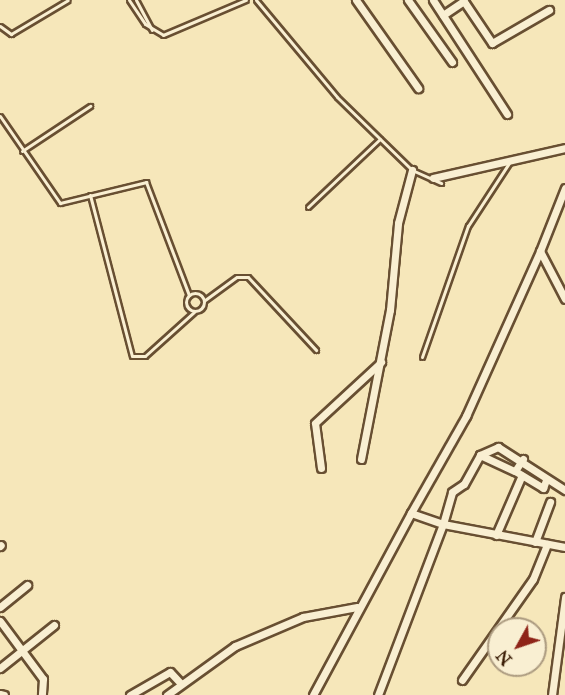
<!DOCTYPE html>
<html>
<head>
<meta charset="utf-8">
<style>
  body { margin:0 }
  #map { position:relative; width:565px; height:695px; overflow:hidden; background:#f6e7ba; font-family:"IM FELL Great Primer",serif }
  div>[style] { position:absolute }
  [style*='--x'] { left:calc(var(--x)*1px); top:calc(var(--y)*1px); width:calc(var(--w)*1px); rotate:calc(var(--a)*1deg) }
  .roads { filter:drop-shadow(2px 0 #684f32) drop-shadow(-2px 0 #684f32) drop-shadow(0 2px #684f32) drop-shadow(0 -2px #684f32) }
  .service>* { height:3px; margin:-1.5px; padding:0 1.5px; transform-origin:1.5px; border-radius:1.5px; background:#f9efd2 }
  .service>.ring { margin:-1.5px; padding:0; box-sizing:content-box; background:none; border:3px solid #f9efd2; border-radius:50% }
  .minor>* { height:7px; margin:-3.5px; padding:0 3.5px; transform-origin:3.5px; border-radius:3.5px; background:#f9efd2 }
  span { translate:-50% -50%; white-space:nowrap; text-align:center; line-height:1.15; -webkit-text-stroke:6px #f9efd2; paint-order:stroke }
  .north { position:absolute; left:487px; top:617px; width:60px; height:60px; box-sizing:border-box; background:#f9efd2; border:2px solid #ac9b80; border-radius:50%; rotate:230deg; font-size:16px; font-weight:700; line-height:24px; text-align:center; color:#391c04 }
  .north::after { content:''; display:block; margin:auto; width:21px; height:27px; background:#8f2418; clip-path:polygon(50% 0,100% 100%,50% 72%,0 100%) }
</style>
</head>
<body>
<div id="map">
  <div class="roads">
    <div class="service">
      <div style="--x:129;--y:0;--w:29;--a:56"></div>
      <div style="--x:145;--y:24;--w:21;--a:31"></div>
      <div style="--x:163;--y:35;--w:90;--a:-22.9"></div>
      <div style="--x:136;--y:0;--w:34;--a:62"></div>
      <div style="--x:256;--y:0;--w:126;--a:50.1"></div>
      <div style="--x:337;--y:97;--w:105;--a:44.2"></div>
      <div style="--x:412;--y:170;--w:32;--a:24"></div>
      <div style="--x:0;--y:26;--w:14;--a:36"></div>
      <div style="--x:11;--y:34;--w:66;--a:-30.8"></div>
      <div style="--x:0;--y:116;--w:106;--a:55.4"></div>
      <div style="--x:60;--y:203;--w:89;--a:-13.7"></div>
      <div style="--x:146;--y:182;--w:121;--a:69.2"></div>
      <div style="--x:22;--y:151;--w:82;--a:-33.5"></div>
      <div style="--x:90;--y:195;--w:166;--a:75.4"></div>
      <div style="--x:132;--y:356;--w:13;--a:0"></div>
      <div style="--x:145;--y:356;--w:66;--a:-41.9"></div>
      <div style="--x:308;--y:207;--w:99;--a:-43.4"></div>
      <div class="ring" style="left:186px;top:293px;width:15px;height:15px"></div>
      <div style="--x:205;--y:300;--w:39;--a:-36"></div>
      <div style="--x:237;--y:277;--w:11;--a:0"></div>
      <div style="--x:248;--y:277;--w:100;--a:47"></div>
      <div style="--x:422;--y:357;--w:139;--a:-70.7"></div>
      <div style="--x:468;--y:226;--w:75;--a:-56.9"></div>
    </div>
    <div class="minor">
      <div style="--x:356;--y:0;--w:108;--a:54.8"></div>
      <div style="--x:408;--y:0;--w:76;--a:54.6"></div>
      <div style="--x:433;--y:0;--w:136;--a:57"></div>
      <div style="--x:463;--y:0;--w:52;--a:56"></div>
      <div style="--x:492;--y:43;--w:66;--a:-30.1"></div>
      <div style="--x:443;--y:15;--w:25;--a:-34"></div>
      <div style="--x:433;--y:178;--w:135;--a:-12.8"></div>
      <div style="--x:565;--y:188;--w:68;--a:111.6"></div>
      <div style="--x:540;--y:251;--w:54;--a:62.5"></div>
      <div style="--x:480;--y:455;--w:38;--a:25"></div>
      <div style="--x:361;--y:459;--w:152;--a:-79"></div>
      <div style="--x:390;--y:310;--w:87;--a:-84.7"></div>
      <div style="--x:398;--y:223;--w:55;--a:-75.2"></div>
      <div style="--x:523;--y:459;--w:14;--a:124"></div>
      <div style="--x:515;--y:471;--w:33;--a:31"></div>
      <div style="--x:543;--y:488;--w:9;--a:-69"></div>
      <div style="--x:321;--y:468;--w:45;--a:-97.6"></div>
      <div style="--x:315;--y:423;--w:90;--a:-42.7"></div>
      <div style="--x:411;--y:513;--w:112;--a:-60.4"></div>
      <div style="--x:466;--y:416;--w:181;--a:-65.8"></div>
      <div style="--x:496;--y:535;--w:65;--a:-66.6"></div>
      <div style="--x:535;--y:542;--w:43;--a:-69.4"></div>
      <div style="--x:0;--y:546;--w:1;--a:-45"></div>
      <div style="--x:0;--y:607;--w:35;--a:-39"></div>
      <div style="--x:0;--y:621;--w:72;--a:53.4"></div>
      <div style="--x:43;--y:679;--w:16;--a:94"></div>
      <div style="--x:0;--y:668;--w:69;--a:-38.5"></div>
      <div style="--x:462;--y:680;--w:123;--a:-54.9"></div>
      <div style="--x:533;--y:579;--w:38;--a:-68"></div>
      <div style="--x:0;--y:694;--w:4;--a:14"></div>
      <div style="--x:130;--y:695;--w:46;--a:-29.9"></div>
      <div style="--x:170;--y:672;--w:16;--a:47"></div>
      <div style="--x:167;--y:695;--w:84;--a:-35.8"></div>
      <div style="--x:235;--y:646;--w:74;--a:-23.1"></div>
      <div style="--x:303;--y:617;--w:55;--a:-10.5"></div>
      <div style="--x:313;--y:695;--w:207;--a:-61.7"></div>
      <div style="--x:411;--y:513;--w:34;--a:19"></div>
      <div style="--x:443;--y:524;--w:33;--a:-74"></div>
      <div style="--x:452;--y:492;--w:14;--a:-34"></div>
      <div style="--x:464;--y:484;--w:33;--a:-61"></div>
      <div style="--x:480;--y:455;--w:20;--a:-24"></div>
      <div style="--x:498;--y:447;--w:80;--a:32.7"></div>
      <div style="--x:378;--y:695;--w:183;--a:-69.2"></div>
      <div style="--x:443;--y:524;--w:124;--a:10.7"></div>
      <div style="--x:552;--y:695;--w:99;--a:-82.4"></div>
    </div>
  </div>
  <div class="north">N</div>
</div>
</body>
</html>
